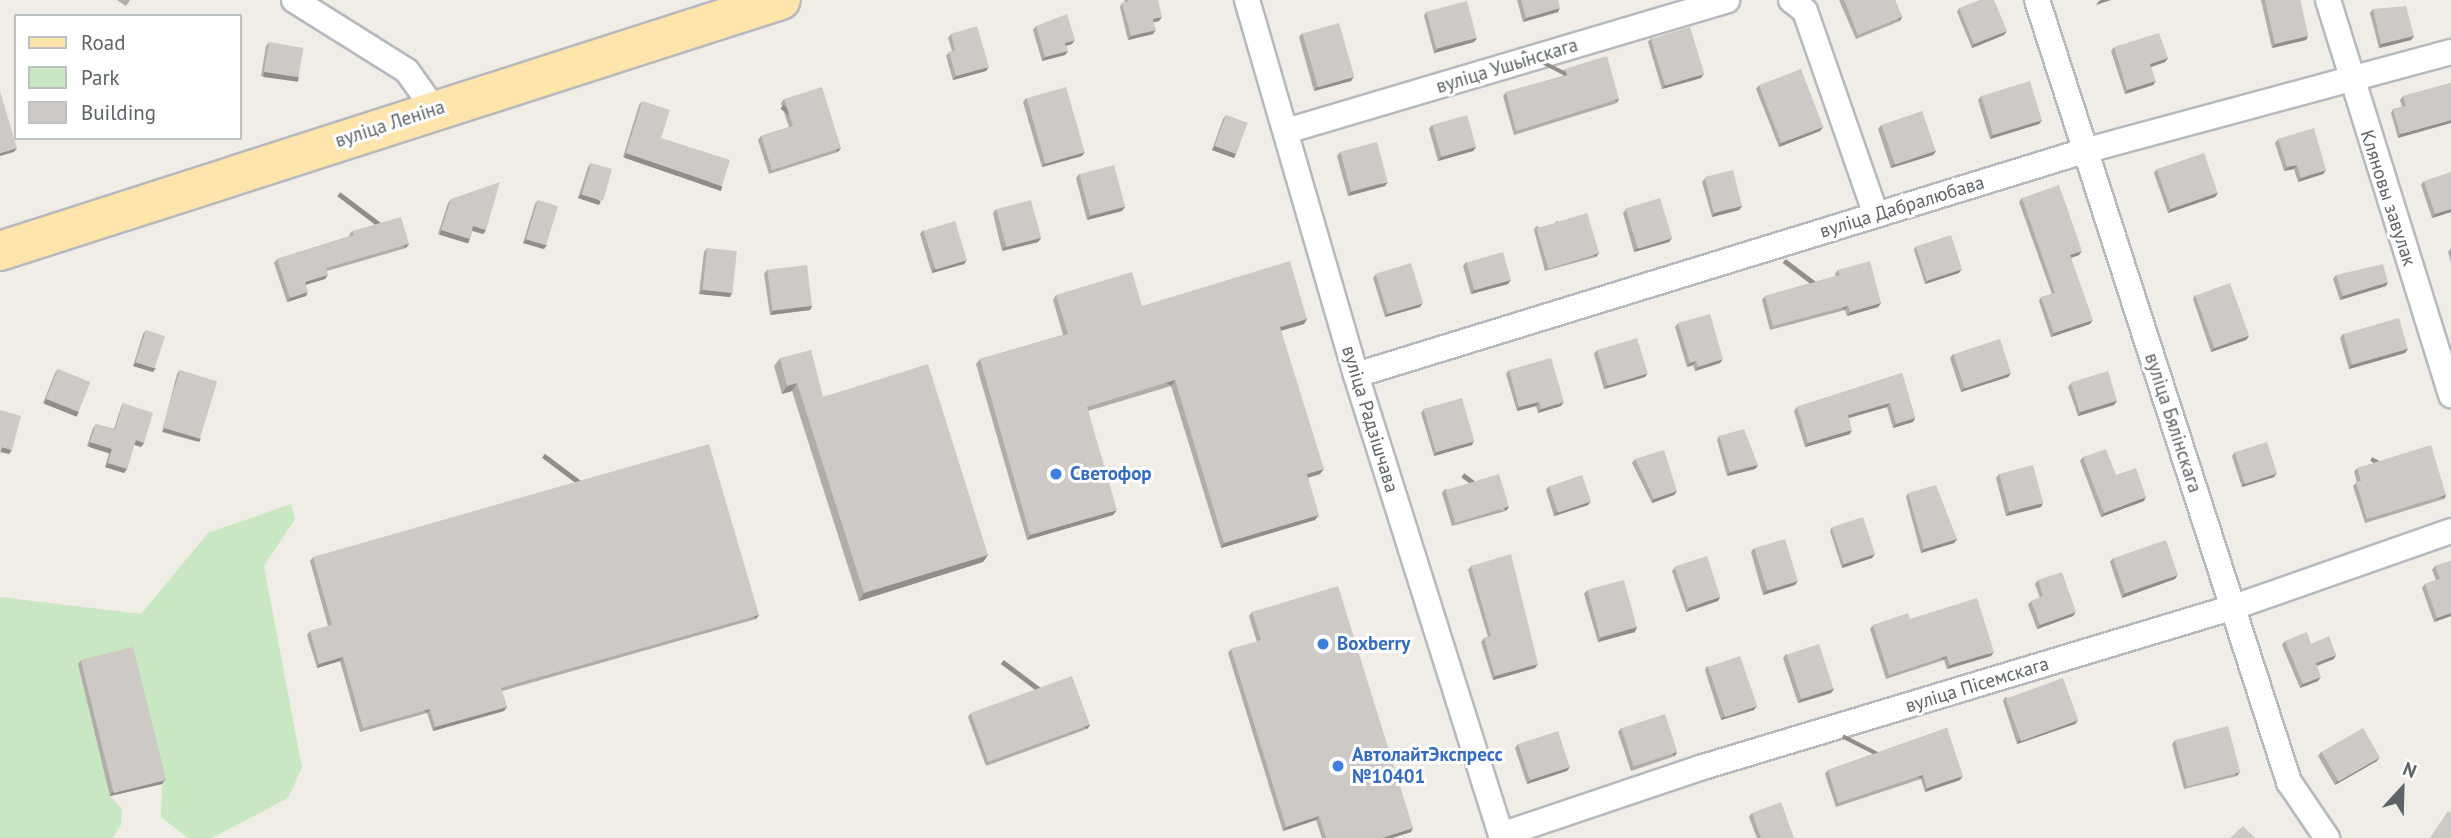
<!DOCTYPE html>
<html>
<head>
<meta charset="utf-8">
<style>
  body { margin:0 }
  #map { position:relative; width:2451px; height:838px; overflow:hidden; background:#f0ece6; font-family:"PT Sans",sans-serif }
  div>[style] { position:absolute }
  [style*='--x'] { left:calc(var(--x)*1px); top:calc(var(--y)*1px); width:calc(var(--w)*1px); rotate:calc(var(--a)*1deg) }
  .green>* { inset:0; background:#c9e7c3 }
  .roads { filter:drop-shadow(2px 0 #b6b9bd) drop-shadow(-2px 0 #b6b9bd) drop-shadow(0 2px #b6b9bd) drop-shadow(0 -2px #b6b9bd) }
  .street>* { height:24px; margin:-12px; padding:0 12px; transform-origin:12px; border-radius:12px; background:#fff }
  .primary>* { height:38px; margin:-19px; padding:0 19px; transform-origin:19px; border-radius:19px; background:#ffe4ac }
  .wall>* { inset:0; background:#b0ada9 }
  .shaded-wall>* { inset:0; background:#908d8a; transform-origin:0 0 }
  .building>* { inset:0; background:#cdc9c5; transform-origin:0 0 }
  .dots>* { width:19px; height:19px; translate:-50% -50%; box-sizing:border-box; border:4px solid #fff; border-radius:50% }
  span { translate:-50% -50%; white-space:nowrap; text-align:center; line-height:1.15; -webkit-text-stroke:6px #fff; paint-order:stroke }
  .street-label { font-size:19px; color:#5d6366 }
  .shop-label { font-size:19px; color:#366cbe; font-weight:700 }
  .left { translate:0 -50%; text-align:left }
  .legend { position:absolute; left:14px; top:14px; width:228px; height:126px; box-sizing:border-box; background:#fff; border:2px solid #bec1c2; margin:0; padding:9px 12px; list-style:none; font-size:21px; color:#5d6366 }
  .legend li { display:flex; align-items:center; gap:14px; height:35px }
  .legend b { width:35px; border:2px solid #bec1c2 }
  .north { position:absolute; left:2367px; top:754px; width:70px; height:70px; -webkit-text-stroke:5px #fff; paint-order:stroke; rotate:22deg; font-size:19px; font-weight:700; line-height:28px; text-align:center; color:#5d6366 }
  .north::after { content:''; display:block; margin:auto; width:24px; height:32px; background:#5d6366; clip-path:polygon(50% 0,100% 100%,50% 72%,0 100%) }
</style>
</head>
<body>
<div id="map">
  <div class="green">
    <div style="clip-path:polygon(291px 504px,295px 519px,264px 566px,302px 768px,288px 798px,212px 838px,188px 838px,161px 817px,162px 784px,110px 796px,122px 809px,121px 825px,112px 838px,0 838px,0 597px,141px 614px,208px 533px)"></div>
  </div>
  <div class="roads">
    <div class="street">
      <div style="--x:294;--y:0;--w:133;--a:32.1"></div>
      <div style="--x:407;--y:71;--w:47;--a:54.6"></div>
      <div style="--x:1247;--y:0;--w:391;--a:73.8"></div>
      <div style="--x:1356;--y:375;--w:485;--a:72.5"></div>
      <div style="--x:1791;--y:0;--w:18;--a:38"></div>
      <div style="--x:1805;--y:11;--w:216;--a:70.8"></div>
      <div style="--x:2037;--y:0;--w:822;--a:72.14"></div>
      <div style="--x:2289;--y:782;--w:68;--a:55.8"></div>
      <div style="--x:2328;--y:0;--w:414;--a:72.7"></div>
      <div style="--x:1286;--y:131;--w:460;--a:-16.5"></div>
      <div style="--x:1356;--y:375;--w:762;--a:-17.1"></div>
      <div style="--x:2084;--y:151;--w:380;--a:-15.1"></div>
      <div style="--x:1501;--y:835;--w:213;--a:-18.6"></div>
      <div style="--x:1703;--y:767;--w:555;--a:-16.77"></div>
      <div style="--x:2234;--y:607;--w:230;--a:-19.3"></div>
    </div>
    <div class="primary">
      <div style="--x:0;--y:251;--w:820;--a:-17.82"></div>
    </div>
  </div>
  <div class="wall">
    <div style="clip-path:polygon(117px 0,130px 0,126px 6px)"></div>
    <div style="clip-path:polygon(1124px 0,1158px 0,1159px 21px,1154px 22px,1153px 34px,1128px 40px,1120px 7px,1122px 3px,1125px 2px)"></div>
    <div style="clip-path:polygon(1517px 0,1558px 0,1558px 12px,1523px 22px)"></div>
    <div style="clip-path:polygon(1839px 0,1895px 0,1902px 17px,1900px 21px,1856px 39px)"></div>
    <div style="clip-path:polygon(2261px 0,2300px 0,2308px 36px,2306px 40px,2272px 48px)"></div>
    <div style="clip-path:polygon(1959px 8px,2004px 35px,1972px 48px,1957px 12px)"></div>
    <div style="clip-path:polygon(2373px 9px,2414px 36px,2411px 40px,2379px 48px,2370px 13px)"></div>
    <div style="clip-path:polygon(1426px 12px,1477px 38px,1474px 42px,1434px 53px,1424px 16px)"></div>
    <div style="clip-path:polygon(1036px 26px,1072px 44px,1066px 46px,1068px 51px,1065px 55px,1042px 61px,1033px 30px)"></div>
    <div style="clip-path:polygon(1302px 33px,1351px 81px,1314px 91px,1299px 37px)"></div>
    <div style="clip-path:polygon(951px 34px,986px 71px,953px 80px,946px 56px,949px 52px,952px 51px,948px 38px)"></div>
    <div style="clip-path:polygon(1651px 38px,1701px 78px,1662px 89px,1648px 42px)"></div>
    <div style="clip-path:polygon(269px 42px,299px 77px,296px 81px,261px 76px,266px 46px)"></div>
    <div style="clip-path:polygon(2114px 47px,2168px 58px,2165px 62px,2151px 67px,2153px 85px,2125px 94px,2111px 51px)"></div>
    <div style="clip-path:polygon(1565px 69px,1617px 103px,1514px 135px,1503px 96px,1506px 92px,1563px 76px,1562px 73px)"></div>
    <div style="clip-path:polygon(2451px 83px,2398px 138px,2391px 113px,2393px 109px,2402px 107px,2400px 100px,2403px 96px)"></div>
    <div style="clip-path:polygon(1759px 85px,1823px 127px,1820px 131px,1779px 147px,1756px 89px)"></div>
    <div style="clip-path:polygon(1981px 96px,2042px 120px,2039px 124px,1990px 139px,1978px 100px)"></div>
    <div style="clip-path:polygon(1026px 98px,1082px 156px,1042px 167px,1023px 102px)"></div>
    <div style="clip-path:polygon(784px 99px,838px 152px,769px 174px,758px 140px,761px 136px,789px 127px,781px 103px)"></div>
    <div style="clip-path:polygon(642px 101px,661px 138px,719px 190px,623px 157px,639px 105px)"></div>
    <div style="clip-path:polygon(1226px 115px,1236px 154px,1234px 158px,1212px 150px,1223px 119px)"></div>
    <div style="clip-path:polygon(1432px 125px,1476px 147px,1473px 151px,1438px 161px,1429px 129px)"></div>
    <div style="clip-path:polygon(1881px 125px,1936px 151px,1933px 155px,1891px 168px,1878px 129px)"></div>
    <div style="clip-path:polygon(2278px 139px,2323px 174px,2298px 182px,2294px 169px,2284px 171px,2275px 143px)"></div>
    <div style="clip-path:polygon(1340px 152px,1385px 186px,1348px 196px,1337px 156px)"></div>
    <div style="clip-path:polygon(591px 163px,599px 205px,578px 198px,588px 167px)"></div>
    <div style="clip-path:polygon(2157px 169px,2218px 193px,2215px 197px,2168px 213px,2154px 173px)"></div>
    <div style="clip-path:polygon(1079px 174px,1125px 207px,1122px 211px,1087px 220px,1076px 178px)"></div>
    <div style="clip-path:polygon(1705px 178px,1742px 206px,1739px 210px,1712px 217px,1702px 182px)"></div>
    <div style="clip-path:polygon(2424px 181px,2451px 212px,2432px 218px,2421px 185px)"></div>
    <div style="clip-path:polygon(2022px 198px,2079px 255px,2071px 258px,2090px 324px,2051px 337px,2039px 301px,2041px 297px,2052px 294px,2019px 202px)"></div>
    <div style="clip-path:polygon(451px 199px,486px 230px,483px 234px,472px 231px,470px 239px,467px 243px,438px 234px,448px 203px)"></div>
    <div style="clip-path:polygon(538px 200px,544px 249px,523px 243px,535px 204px)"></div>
    <div style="clip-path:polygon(996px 209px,1041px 238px,1038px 242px,1002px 251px,993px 213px)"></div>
    <div style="clip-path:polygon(1626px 209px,1672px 238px,1669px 242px,1634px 252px,1623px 213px)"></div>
    <div style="clip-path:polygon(1536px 226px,1599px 253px,1596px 257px,1545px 271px,1534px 230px)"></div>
    <div style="clip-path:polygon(923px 230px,964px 264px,932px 273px,920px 234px)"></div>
    <div style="clip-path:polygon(352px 231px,409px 244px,406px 248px,327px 271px,325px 279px,306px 284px,306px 296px,287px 302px,274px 263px,277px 259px,350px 236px,349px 235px)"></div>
    <div style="clip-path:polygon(1916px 246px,1959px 273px,1925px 284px,1914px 250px)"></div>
    <div style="clip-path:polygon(707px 248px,730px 297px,699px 294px,704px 252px)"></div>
    <div style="clip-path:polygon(2451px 248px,2451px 262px,2448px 252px)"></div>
    <div style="clip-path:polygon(1466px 262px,1508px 284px,1471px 294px,1463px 266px)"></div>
    <div style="clip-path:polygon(767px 270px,812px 306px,810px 310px,770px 315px,764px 274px)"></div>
    <div style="clip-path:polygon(1838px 270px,1881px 303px,1878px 307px,1847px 316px,1845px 310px,1770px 330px,1762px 300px,1765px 296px,1836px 276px,1835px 274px)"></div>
    <div style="clip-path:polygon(1376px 274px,1420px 307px,1385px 317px,1373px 278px)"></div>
    <div style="clip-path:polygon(2336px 275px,2386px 286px,2340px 300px,2333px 279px)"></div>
    <div style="clip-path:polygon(1056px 295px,1142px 306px,1307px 319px,1304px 324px,1281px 331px,1320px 474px,1308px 478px,1315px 520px,1221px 548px,1171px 386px,1088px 411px,1113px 515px,1027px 540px,976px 364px,980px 359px,1063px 335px,1053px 300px)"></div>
    <div style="clip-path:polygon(2195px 295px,2249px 336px,2246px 340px,2211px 352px,2193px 299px)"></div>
    <div style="clip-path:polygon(1678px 323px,1720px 363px,1695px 371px,1693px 365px,1687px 367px,1675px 327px)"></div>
    <div style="clip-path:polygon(146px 330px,153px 372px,133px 366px,143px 334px)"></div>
    <div style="clip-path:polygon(2343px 334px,2408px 349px,2405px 353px,2349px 369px,2340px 338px)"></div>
    <div style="clip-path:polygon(1597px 350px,1645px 377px,1604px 389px,1594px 354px)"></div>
    <div style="clip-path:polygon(1953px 354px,2011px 373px,2008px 377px,1961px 392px,1950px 358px)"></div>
    <div style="clip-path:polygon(780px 358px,988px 555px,983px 562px,859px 601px,792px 391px,782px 394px,774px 366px)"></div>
    <div style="clip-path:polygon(58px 369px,79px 412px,77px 416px,43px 403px,55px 373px)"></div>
    <div style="clip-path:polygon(180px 370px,198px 442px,162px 432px,177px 374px)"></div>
    <div style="clip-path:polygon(1509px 370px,1561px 406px,1538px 413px,1536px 406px,1517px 411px,1506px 374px)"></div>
    <div style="clip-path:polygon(1902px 373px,1915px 418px,1913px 422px,1893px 428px,1887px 407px,1849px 418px,1850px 434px,1805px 447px,1794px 411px,1797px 407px)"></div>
    <div style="clip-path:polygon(2071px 383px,2117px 401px,2114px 405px,2078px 416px,2068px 387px)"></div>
    <div style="clip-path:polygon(123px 403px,144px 443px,141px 447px,134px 445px,127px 469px,124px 473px,105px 467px,109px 453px,87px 446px,93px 428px,96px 424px,114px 429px,121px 407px)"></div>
    <div style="clip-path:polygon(1424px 409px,1472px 445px,1434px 456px,1421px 413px)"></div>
    <div style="clip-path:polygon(1719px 436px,1758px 465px,1755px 469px,1727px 476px,1717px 440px)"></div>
    <div style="clip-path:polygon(2235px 452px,2274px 477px,2242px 487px,2232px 456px)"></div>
    <div style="clip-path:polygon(2083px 457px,2116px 475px,2144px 501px,2101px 517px,2080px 461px)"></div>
    <div style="clip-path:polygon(1635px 459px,1677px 491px,1674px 495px,1652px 503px,1632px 463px)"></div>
    <div style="clip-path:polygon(2357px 468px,2446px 495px,2444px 499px,2365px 523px,2353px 486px,2357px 482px,2354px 472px)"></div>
    <div style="clip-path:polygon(1999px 474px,2041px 507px,2006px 516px,1996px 478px)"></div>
    <div style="clip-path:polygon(1549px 486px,1588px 505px,1554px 516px,1546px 490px)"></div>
    <div style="clip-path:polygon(1445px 489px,1506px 511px,1452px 526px,1442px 493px)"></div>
    <div style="clip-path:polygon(1908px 493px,1957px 539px,1954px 543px,1921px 553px,1906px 497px)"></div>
    <div style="clip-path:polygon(1832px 527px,1872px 558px,1842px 568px,1830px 531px)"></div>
    <div style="clip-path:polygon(1754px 548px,1795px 585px,1763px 595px,1751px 552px)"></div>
    <div style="clip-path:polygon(313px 557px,759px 615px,756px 619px,502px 691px,507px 707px,504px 711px,433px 731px,427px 713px,360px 732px,340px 661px,317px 668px,307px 635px,310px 631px,328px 626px,310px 561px)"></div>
    <div style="clip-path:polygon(2113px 558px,2175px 579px,2122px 598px,2110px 562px)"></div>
    <div style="clip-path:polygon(2451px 561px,2451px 616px,2434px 622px,2422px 588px,2425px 584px,2436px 580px,2432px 570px,2435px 566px)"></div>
    <div style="clip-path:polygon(1471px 566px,1535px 668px,1493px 680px,1481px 642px,1484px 638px,1488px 637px,1468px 570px)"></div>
    <div style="clip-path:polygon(1675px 567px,1720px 597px,1718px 601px,1686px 612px,1672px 571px)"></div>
    <div style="clip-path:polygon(2038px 580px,2073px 616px,2037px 629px,2028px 605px,2031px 601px,2040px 598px,2035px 584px)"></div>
    <div style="clip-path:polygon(1587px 590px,1637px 627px,1635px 632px,1598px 642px,1584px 594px)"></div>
    <div style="clip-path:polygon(1252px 612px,1411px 832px,1392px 838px,1322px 838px,1316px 820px,1283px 831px,1228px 653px,1231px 649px,1257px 642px,1249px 616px)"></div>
    <div style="clip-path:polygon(1910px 619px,1991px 656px,1947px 669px,1944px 660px,1886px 679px,1870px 629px,1873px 625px)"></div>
    <div style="clip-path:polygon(2285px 641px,2311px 644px,2334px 659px,2317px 666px,2318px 681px,2300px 688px,2282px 645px)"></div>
    <div style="clip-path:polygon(1786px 654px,1834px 689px,1831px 693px,1798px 703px,1783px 658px)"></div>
    <div style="clip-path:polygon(81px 660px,162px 784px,110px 796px,78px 664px)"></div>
    <div style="clip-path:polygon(1707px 666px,1754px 710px,1721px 720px,1705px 670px)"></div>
    <div style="clip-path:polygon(2005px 697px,2078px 720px,2075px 724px,2017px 744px,2003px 701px)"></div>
    <div style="clip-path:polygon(971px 713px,1090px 725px,1087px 729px,986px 766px,968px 717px)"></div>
    <div style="clip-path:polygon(1621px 728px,1677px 752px,1675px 756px,1631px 771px,1618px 732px)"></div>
    <div style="clip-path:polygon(1947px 728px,1960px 780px,1925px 792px,1921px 779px,1836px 807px,1825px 774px,1828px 770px)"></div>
    <div style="clip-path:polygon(2175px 740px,2237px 776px,2184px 789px,2172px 744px)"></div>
    <div style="clip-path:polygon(1518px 744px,1570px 767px,1567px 771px,1527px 784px,1515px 748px)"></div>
    <div style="clip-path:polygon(2321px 752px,2377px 761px,2335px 785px,2318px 756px)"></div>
    <div style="clip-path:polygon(1752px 813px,1794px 838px,1757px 838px,1749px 817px)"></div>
  </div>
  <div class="shaded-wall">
    <div style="clip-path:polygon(2101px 0,2111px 0,2096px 5px,2099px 1px)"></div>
    <div style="clip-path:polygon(1560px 8px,1558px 12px,1523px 22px,1526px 18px)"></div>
    <div style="clip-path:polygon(1162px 17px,1159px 21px,1150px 23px,1153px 19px)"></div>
    <div style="left:1902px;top:17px;width:4px;height:48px;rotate:117deg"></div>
    <div style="clip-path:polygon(1156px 30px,1153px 34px,1128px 40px,1131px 36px)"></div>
    <div style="clip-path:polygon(2007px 31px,2004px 35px,1972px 48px,1974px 44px)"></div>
    <div style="clip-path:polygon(2308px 36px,2306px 40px,2272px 48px,2275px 44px)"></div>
    <div style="clip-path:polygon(2414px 36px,2411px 40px,2379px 48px,2381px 44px)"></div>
    <div style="clip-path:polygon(1477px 38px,1474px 42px,1434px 53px,1437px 49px)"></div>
    <div style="clip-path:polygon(1075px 40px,1072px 44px,1062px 47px,1065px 43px)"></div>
    <div style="clip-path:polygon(1068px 51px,1065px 55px,1042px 61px,1045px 57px)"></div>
    <div style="clip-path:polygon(2168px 58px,2165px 62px,2148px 68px,2150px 64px)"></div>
    <div style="clip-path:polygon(989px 67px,986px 71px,953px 80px,956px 76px)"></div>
    <div style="left:264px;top:72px;width:35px;height:5px;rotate:8deg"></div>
    <div style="clip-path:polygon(1704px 74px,1701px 78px,1662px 89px,1665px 85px)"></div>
    <div style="clip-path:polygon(1354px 77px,1351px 81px,1314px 91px,1317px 87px)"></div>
    <div style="clip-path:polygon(2156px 81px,2153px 85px,2125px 94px,2127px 90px)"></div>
    <div style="left:1619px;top:99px;width:4px;height:108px;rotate:117deg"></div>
    <div style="clip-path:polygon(2042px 120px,2039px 124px,1990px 139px,1993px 135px)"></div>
    <div style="clip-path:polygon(2451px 120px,2451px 123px,2398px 138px,2400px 134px)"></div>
    <div style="clip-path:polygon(1823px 127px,1820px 131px,1779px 147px,1781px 143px)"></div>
    <div style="clip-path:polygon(1215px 146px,1236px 154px,1234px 158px,1212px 150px)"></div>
    <div style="clip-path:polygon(1476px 147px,1473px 151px,1438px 161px,1441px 157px)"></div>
    <div style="clip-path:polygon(17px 148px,14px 152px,0 156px,0 153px)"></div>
    <div style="left:841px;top:148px;width:5px;height:72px;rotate:127deg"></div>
    <div style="clip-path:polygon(1936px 151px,1933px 155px,1891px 168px,1894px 164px)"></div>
    <div style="clip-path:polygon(1085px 152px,1082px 156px,1042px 167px,1045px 163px)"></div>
    <div style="left:626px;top:153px;width:102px;height:5px;rotate:19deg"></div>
    <div style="clip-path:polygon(2297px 165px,2294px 169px,2284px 171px,2287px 167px)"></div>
    <div style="clip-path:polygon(2326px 170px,2323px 174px,2298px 182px,2301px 178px)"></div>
    <div style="clip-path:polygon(1388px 182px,1385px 186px,1348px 196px,1351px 192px)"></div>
    <div style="clip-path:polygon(2218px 193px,2215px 197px,2168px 213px,2171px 209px)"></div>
    <div style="clip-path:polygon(581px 194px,601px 201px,599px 205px,578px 198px)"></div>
    <div style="clip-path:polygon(1742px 206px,1739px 210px,1712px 217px,1714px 213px)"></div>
    <div style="clip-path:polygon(1125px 207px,1122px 211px,1087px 220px,1090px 216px)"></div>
    <div style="clip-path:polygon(2451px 209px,2451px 212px,2432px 218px,2435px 214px)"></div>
    <div style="clip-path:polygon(473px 226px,486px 230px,483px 234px,471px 230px)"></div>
    <div style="left:441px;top:230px;width:30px;height:5px;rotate:17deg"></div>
    <div style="clip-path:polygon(1041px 238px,1038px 242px,1002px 251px,1005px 247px)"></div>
    <div style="clip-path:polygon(1672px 238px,1669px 242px,1634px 252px,1637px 248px)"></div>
    <div style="clip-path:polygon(526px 239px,547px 245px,544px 249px,523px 243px)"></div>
    <div style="left:409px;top:244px;width:5px;height:86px;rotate:127deg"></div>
    <div style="clip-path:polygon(2082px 251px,2079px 255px,2067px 259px,2070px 255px)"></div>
    <div style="left:1599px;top:253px;width:5px;height:53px;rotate:127deg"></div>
    <div style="clip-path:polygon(967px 260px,964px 264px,932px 273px,934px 269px)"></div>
    <div style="clip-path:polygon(1962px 269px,1959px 273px,1925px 284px,1928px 280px)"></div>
    <div style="clip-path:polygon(328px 275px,325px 279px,302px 286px,305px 282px)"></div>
    <div style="clip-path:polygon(1511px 280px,1508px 284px,1471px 294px,1474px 290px)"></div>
    <div style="clip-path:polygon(2388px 282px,2386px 286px,2340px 300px,2343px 296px)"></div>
    <div style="clip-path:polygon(702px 290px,732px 293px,730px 297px,699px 294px)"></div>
    <div style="clip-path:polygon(308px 292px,306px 296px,287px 302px,290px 298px)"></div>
    <div style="clip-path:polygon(1423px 303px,1420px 307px,1385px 317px,1388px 313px)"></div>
    <div style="clip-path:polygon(1881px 303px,1878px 307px,1847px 316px,1850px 312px)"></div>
    <div style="clip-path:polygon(812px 306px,810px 310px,770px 315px,773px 311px)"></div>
    <div style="left:1848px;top:306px;width:5px;height:78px;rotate:127deg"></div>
    <div style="clip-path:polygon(1307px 319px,1304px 324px,1276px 332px,1280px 327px)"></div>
    <div style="clip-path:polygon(2093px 320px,2090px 324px,2051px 337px,2054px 333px)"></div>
    <div style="clip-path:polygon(2249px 336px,2246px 340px,2211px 352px,2214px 348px)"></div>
    <div style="clip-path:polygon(2408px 349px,2405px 353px,2349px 369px,2351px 365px)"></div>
    <div style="clip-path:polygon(1723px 359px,1720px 363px,1695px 371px,1698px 367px)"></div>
    <div style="clip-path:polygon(1696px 361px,1693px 365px,1687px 367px,1690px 363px)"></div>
    <div style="clip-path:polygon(136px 362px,156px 368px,153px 372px,133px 366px)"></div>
    <div style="clip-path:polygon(1648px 373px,1645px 377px,1604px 389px,1607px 385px)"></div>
    <div style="clip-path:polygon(2011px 373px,2008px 377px,1961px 392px,1964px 388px)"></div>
    <div style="left:1175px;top:380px;width:7px;height:92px;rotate:124deg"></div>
    <div style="clip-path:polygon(797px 383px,792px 391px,782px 394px,787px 386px)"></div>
    <div style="left:46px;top:399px;width:35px;height:5px;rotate:22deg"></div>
    <div style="clip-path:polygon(2117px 401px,2114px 405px,2078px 416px,2081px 412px)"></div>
    <div style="clip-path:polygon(1539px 402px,1536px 406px,1517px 411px,1519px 407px)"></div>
    <div style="clip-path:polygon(1564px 402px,1561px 406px,1538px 413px,1541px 409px)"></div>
    <div style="clip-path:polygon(1890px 403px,1887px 407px,1845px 419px,1848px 415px)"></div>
    <div style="clip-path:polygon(1915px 418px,1913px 422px,1893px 428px,1896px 424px)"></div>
    <div style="left:164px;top:428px;width:38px;height:4px;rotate:15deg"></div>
    <div style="clip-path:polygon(1852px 430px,1850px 434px,1805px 447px,1808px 443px)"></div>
    <div style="clip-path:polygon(136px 440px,144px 443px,141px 447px,133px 444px)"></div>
    <div style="clip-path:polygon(1474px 441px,1472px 445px,1434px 456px,1437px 452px)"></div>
    <div style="left:90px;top:442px;width:23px;height:5px;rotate:18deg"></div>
    <div style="clip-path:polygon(2px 447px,12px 450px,9px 454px,0 452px)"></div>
    <div style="clip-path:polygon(108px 463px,127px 469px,124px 473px,105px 467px)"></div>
    <div style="clip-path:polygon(1758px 465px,1755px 469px,1727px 476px,1730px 472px)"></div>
    <div style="clip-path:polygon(1324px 469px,1320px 474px,1303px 479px,1307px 474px)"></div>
    <div style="clip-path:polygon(2277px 473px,2274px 477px,2242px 487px,2244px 483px)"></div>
    <div style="clip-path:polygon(1677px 491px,1674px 495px,1652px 503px,1654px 499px)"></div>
    <div style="left:2446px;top:495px;width:4px;height:83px;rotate:117deg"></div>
    <div style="clip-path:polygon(2146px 497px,2144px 501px,2101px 517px,2104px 513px)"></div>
    <div style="clip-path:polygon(1591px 501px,1588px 505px,1554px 516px,1557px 512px)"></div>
    <div style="clip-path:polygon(2043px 503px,2041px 507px,2006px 516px,2009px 512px)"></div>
    <div style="left:1509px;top:507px;width:5px;height:56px;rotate:127deg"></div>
    <div style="clip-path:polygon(1117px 510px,1113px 515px,1027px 540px,1030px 535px)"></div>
    <div style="clip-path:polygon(1319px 515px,1315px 520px,1221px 548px,1224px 543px)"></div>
    <div style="clip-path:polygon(1957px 539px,1954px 543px,1921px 553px,1924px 549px)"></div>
    <div style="clip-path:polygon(1875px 554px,1872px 558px,1842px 568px,1844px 564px)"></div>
    <div style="clip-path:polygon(988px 555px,983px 562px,859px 601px,864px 593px)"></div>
    <div style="clip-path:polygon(2178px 575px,2175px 579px,2122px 598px,2125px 593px)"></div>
    <div style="clip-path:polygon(1798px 581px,1795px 585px,1763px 595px,1766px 591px)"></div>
    <div style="clip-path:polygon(1720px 597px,1718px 601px,1686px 612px,1689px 608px)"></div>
    <div style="clip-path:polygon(2076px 612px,2073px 616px,2037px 629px,2040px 625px)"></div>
    <div style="clip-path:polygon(2451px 613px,2451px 616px,2434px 622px,2437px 618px)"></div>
    <div style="left:759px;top:615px;width:5px;height:268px;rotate:127deg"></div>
    <div style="clip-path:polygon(1637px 627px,1635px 632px,1598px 642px,1601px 638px)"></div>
    <div style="clip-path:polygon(1994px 652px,1991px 656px,1947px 669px,1950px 665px)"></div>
    <div style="clip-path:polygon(2336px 655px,2334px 659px,2313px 667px,2316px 663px)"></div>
    <div style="left:1947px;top:656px;width:5px;height:61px;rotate:127deg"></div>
    <div style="clip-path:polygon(343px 657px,340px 661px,317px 668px,319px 664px)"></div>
    <div style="clip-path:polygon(1538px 664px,1535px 668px,1493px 680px,1495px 676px)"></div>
    <div style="clip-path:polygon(2321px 677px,2318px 681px,2300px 688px,2303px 684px)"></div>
    <div style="clip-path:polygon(1834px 689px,1831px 693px,1798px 703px,1801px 699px)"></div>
    <div style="clip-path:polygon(1757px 706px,1754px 710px,1721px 720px,1724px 716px)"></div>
    <div style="clip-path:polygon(507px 707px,504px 711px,433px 731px,435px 727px)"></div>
    <div style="left:430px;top:709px;width:5px;height:70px;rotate:127deg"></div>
    <div style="clip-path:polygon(2078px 720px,2075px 724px,2017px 744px,2019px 740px)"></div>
    <div style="left:1090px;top:725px;width:5px;height:108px;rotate:127deg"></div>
    <div style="left:1677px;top:752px;width:4px;height:46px;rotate:117deg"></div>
    <div style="clip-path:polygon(2380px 757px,2377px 761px,2335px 785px,2337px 781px)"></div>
    <div style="clip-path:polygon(1570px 767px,1567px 771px,1527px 784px,1530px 780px)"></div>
    <div style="left:2240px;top:772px;width:5px;height:55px;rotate:127deg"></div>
    <div style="left:1923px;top:775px;width:4px;height:89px;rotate:117deg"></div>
    <div style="clip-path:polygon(1963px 776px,1960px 780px,1925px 792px,1927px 788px)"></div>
    <div style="clip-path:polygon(165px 780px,162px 784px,110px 796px,112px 792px)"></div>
    <div style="clip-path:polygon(1319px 816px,1316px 820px,1283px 831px,1286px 827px)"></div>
    <div style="clip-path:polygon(1413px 828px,1411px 832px,1392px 838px,1382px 838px)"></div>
  </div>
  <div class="building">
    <div style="clip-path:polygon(1128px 0,1158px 0,1162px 17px,1153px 19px,1156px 30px,1131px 36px,1122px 3px,1129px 1px)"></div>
    <div style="clip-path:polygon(1521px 0,1558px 0,1560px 8px,1526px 18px)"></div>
    <div style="clip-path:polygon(1844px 0,1895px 0,1902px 17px,1858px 35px)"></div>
    <div style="clip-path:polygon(1980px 0,1994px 0,2007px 31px,1974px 44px,1959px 8px)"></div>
    <div style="clip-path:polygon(2265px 0,2300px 0,2308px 36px,2275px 44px)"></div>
    <div style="left:1467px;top:1px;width:38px;height:42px;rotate:75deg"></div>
    <div style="clip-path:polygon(2406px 6px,2414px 36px,2381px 44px,2373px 9px)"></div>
    <div style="clip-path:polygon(1067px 14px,1075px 40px,1065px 43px,1068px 51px,1045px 57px,1036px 26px)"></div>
    <div style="left:1339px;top:23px;width:56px;height:38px;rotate:74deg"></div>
    <div style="clip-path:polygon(977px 26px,989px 67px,956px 76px,949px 52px,955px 50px,951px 34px)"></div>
    <div style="left:1690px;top:27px;width:49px;height:41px;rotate:73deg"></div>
    <div style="clip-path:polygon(2159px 33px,2168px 58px,2150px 64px,2156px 81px,2127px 90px,2114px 47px)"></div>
    <div style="left:269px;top:42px;width:35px;height:30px;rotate:10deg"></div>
    <div style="clip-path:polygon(1607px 56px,1619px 99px,1516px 131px,1506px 92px,1567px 75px,1565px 69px)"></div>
    <div style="left:1801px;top:69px;width:62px;height:45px;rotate:69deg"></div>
    <div style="left:2030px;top:81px;width:41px;height:51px;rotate:73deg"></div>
    <div style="clip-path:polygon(2451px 83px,2451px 120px,2400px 134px,2393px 109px,2406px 106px,2403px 96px)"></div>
    <div style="clip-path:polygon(822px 87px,841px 148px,772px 170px,761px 136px,793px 126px,784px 99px)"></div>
    <div style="left:1066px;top:87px;width:68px;height:41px;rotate:74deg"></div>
    <div style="clip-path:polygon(0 91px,17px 148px,0 153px)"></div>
    <div style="clip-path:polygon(642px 101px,670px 110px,661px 138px,730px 160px,722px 186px,626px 153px)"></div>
    <div style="left:1922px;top:111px;width:42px;height:43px;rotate:71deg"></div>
    <div style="left:1226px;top:115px;width:23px;height:33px;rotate:20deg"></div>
    <div style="left:1467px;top:115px;width:33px;height:36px;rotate:74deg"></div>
    <div style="clip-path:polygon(2314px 128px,2326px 170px,2301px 178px,2297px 165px,2287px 167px,2278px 139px)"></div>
    <div style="left:1377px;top:142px;width:41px;height:38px;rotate:75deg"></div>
    <div style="left:2204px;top:153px;width:42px;height:50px;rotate:71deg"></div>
    <div style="left:591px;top:163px;width:22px;height:33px;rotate:16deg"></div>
    <div style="left:1114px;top:165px;width:43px;height:36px;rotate:75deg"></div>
    <div style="left:1733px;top:170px;width:37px;height:29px;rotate:76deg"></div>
    <div style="clip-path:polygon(2451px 172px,2451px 209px,2435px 214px,2424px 181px)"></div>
    <div style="clip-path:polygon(500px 182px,486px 230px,473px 226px,470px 239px,441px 230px,451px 199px)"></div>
    <div style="clip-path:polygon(2059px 185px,2082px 251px,2070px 255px,2093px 320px,2054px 333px,2041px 297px,2055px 293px,2022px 198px)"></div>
    <div style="left:1660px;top:198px;width:42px;height:36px;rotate:73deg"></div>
    <div style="left:538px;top:200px;width:21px;height:41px;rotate:17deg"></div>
    <div style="left:1031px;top:200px;width:39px;height:36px;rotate:75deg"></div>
    <div style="left:1587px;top:213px;width:42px;height:53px;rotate:73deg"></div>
    <div style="clip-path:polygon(401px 217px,409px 244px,326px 268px,328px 275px,305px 282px,308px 292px,290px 298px,277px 259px,354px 235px,352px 231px)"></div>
    <div style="left:955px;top:221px;width:41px;height:33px;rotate:73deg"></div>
    <div style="left:1951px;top:235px;width:36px;height:37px;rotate:72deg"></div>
    <div style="left:707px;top:248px;width:30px;height:42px;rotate:6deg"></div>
    <div style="left:1503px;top:252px;width:29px;height:38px;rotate:74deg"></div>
    <div style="clip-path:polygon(1290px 261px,1307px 319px,1280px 327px,1324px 469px,1307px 474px,1319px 515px,1224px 543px,1175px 380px,1087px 407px,1117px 510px,1030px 535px,980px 359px,1068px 334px,1056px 295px,1132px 272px,1142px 306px)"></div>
    <div style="clip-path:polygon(1870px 261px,1881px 303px,1850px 312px,1848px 306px,1773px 326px,1765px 296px,1840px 275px,1838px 270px)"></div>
    <div style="left:1411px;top:263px;width:42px;height:37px;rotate:73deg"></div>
    <div style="clip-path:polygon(2383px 264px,2388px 282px,2343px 296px,2336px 275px)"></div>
    <div style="left:807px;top:265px;width:41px;height:40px;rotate:83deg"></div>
    <div style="left:2230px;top:283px;width:56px;height:37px;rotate:70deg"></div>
    <div style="clip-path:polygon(1710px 314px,1723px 359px,1698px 367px,1696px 361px,1690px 363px,1678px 323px)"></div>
    <div style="left:2399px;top:318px;width:32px;height:58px;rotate:74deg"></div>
    <div style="left:146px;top:330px;width:20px;height:34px;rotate:18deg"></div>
    <div style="left:1637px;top:338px;width:37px;height:42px;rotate:73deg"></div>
    <div style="left:2000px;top:339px;width:36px;height:49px;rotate:72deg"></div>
    <div style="clip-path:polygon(811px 350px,823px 397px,928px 364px,988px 555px,864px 593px,797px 383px,787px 386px,780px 358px)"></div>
    <div style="clip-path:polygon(1551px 358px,1564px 402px,1541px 409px,1539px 402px,1519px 407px,1509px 370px)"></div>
    <div style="left:58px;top:369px;width:35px;height:32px;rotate:22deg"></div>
    <div style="left:180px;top:370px;width:39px;height:60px;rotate:17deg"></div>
    <div style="left:2108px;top:371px;width:31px;height:39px;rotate:73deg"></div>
    <div style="clip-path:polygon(1902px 373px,1915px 418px,1896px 424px,1890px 403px,1848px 415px,1852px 430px,1808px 443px,1797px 407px)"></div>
    <div style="left:1462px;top:398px;width:45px;height:40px;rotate:74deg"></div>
    <div style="clip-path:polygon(123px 403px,153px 413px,144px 443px,136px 440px,127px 469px,108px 463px,112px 449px,90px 442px,96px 424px,115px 430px)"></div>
    <div style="clip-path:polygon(0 410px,21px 416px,12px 450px,2px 447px,0 455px)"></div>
    <div style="clip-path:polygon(1744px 429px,1758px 465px,1730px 472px,1719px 436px)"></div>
    <div style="left:2267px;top:442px;width:33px;height:34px;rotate:72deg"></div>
    <div style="clip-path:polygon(709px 444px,759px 615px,501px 688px,507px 707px,435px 727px,430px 709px,363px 728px,343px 657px,319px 664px,310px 631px,332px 625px,313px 557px)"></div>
    <div style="clip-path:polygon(2431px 445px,2446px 495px,2367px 519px,2356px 482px,2361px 481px,2357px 468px)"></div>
    <div style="clip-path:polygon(2106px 449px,2116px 475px,2136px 468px,2146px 497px,2104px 513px,2083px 457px)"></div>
    <div style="clip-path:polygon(1664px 450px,1677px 491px,1654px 499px,1635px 459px)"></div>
    <div style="left:2033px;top:465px;width:39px;height:35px;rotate:75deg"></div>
    <div style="left:1499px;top:474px;width:34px;height:56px;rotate:73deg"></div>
    <div style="left:1582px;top:475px;width:28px;height:35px;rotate:71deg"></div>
    <div style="clip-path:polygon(1936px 485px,1957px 539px,1924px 549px,1908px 493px)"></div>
    <div style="left:1863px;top:517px;width:39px;height:33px;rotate:72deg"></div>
    <div style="left:1785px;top:539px;width:44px;height:32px;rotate:73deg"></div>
    <div style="left:2166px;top:540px;width:37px;height:56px;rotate:71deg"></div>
    <div style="clip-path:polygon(1511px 554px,1538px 664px,1495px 676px,1484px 638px,1491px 636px,1471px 566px)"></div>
    <div style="left:1707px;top:556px;width:43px;height:34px;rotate:72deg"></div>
    <div style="clip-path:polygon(2451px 561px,2451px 613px,2437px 618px,2425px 584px,2440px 579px,2435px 566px)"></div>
    <div style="clip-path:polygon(2062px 572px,2076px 612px,2040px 625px,2031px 601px,2043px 596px,2038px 580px)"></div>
    <div style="left:1624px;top:580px;width:49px;height:38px;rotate:75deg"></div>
    <div style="clip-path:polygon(1338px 586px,1413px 828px,1382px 838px,1326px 838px,1319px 816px,1286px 827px,1231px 649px,1261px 640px,1252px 612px)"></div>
    <div style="clip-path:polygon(1977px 598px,1994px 652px,1950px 665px,1947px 656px,1889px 675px,1873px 625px,1908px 613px,1910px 619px)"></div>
    <div style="clip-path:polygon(2307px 632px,2311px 644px,2329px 636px,2336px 655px,2316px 663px,2321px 677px,2303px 684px,2285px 641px)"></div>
    <div style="left:1819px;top:644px;width:47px;height:34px;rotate:72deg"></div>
    <div style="left:133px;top:647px;width:137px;height:54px;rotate:76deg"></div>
    <div style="left:1740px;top:656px;width:53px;height:34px;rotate:71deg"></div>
    <div style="left:1072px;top:676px;width:52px;height:108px;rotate:70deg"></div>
    <div style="left:2063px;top:678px;width:45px;height:61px;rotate:70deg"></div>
    <div style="left:1665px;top:714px;width:40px;height:46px;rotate:72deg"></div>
    <div style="left:2228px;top:726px;width:48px;height:55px;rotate:75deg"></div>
    <div style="clip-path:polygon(1947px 728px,1963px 776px,1927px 788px,1923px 775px,1838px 803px,1828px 770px)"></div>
    <div style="left:2363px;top:728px;width:34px;height:48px;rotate:60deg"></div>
    <div style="left:1558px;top:731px;width:38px;height:42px;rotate:72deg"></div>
    <div style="clip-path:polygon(1781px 802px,1794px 838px,1761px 838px,1752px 813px)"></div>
    <div style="clip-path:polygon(2448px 811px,2451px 813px,2451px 838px,2430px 838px)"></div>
    <div style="clip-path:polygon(2243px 826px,2255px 838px,2230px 838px)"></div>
  </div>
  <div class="dots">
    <div style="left:1056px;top:474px;background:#3f7fe0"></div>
    <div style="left:1323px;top:644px;background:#3f7fe0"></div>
    <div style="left:1338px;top:766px;background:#3f7fe0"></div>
  </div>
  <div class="street-label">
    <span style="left:1507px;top:66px;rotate:-17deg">вуліца Ушынскага</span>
    <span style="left:390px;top:124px;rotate:-18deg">вуліца Леніна</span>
    <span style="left:2388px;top:198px;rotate:72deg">Кляновы завулак</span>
    <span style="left:1902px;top:207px;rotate:-17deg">вуліца Дабралюбава</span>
    <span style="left:1370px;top:419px;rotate:73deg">вуліца Радзішчава</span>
    <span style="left:2173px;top:423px;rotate:72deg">вуліца Бялінскага</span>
    <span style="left:1977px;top:685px;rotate:-17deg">вуліца Пісемскага</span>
  </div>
  <div class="shop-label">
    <span class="left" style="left:1070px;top:474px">Светофор</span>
    <span class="left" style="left:1337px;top:644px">Boxberry</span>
    <span class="left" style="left:1352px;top:766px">АвтолайтЭкспресс<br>№10401</span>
  </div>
  <ul class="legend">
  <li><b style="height:9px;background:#ffe4ac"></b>Road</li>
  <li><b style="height:19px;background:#c9e7c3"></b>Park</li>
  <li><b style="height:19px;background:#cdc9c5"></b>Building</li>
  </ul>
  <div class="north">N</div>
</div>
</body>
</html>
